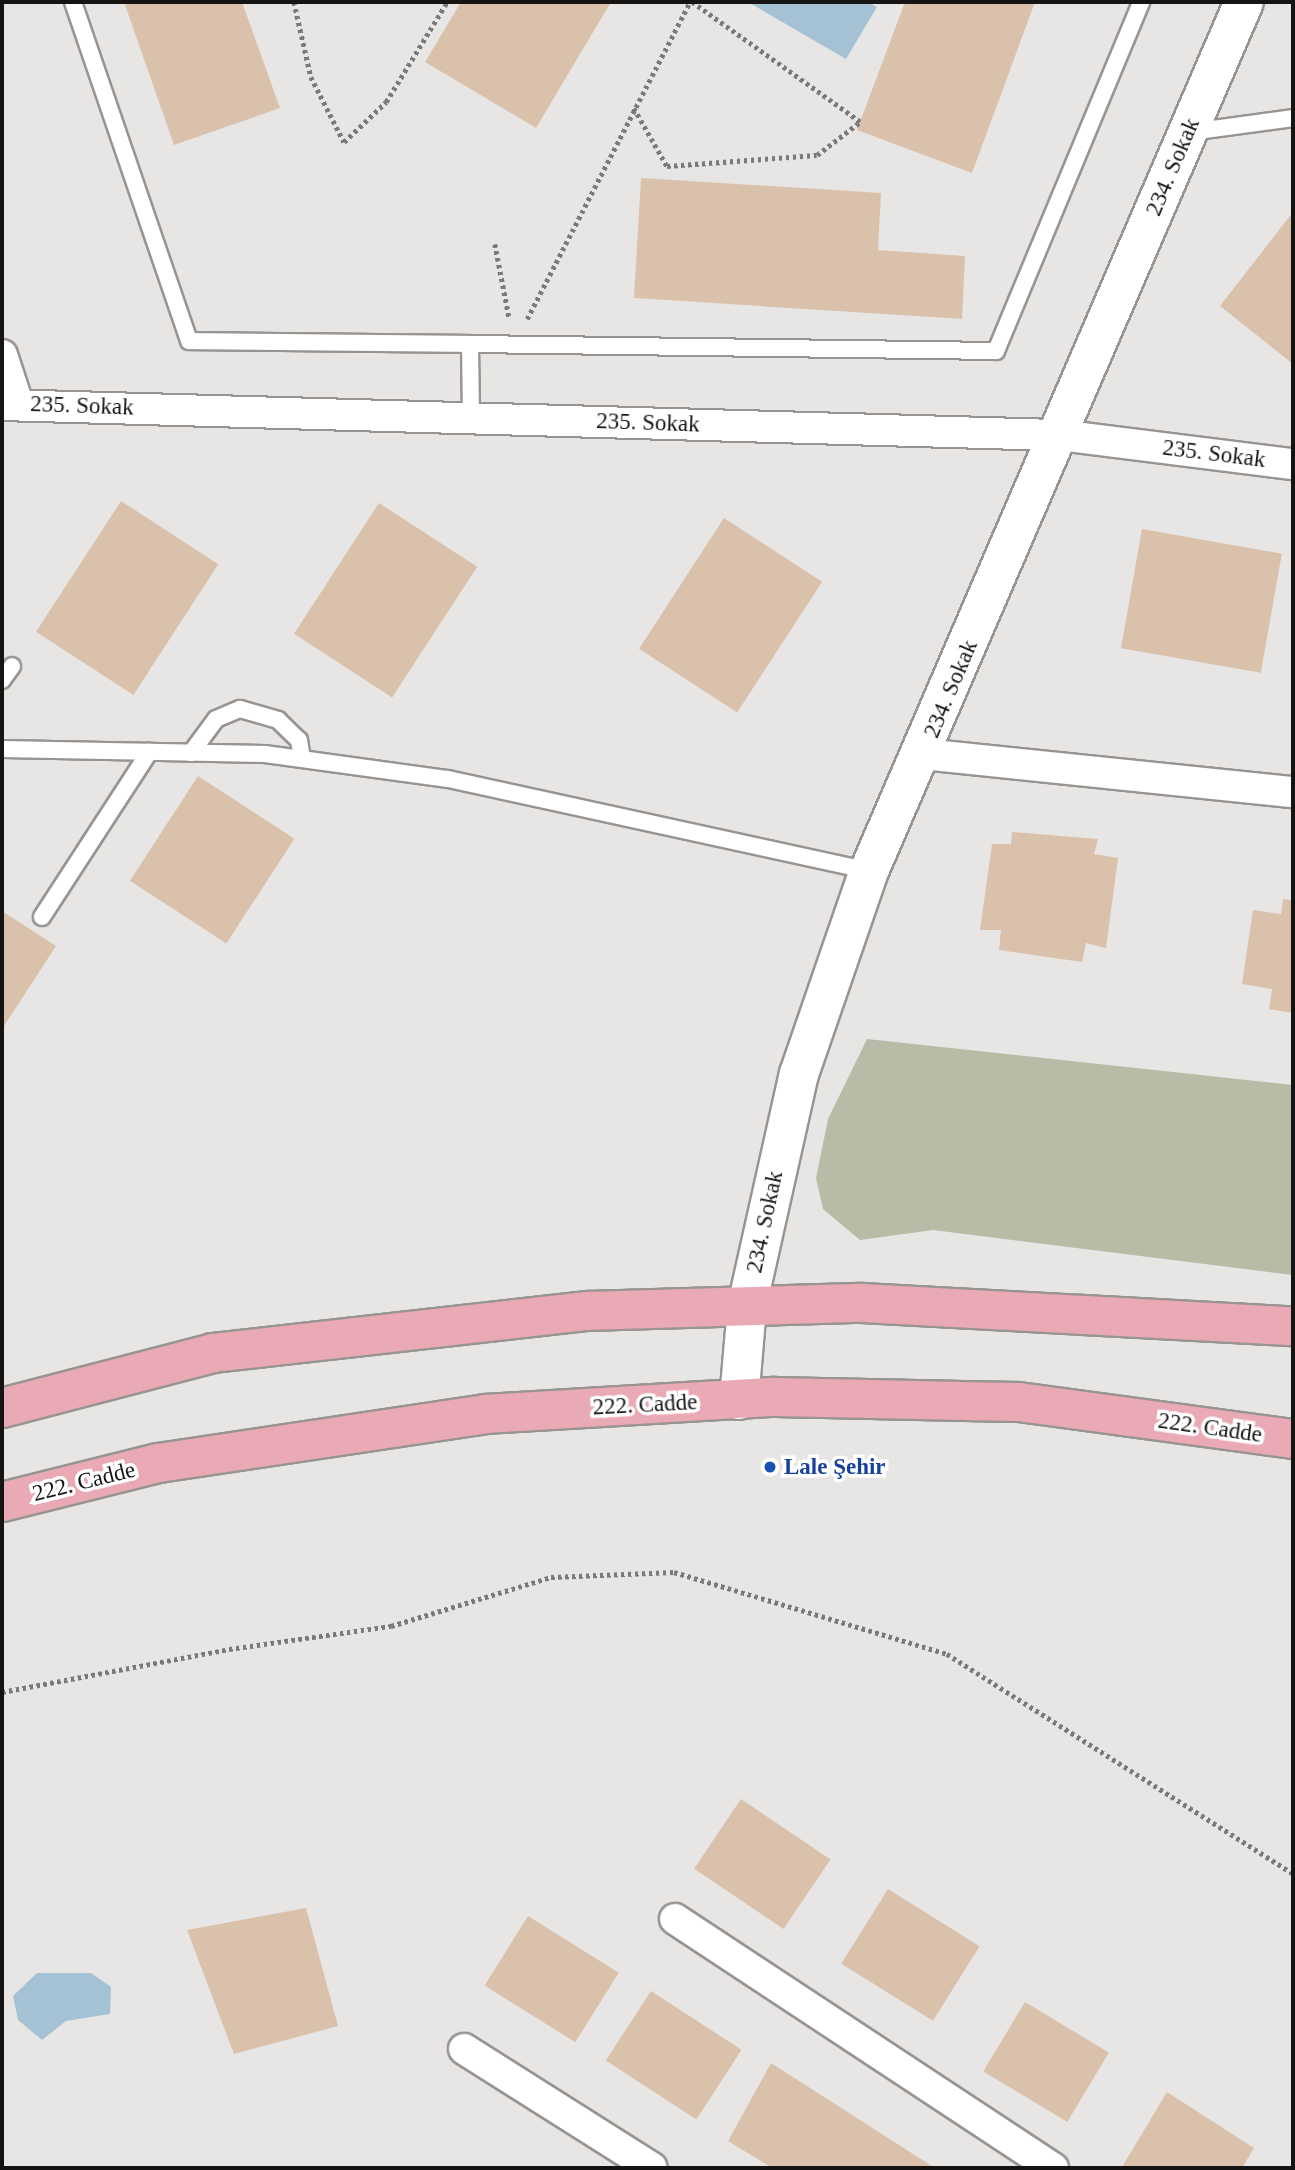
<!DOCTYPE html>
<html>
<head>
<meta charset="utf-8">
<style>
  body { margin:0 }
  #map { position:relative; width:1295px; height:2170px; overflow:hidden; background:#e8e6e4; font-family:Georgia,serif }
  div>[style] { position:absolute }
  [style*='--x'] { left:calc(var(--x)*1px); top:calc(var(--y)*1px); width:calc(var(--w)*1px); rotate:calc(var(--a)*1deg) }
  .green>* { inset:0; background:#b7bca7 }
  .water>* { inset:0; background:#a5c1d4 }
  .building>* { inset:0; background:#dac1ab; transform-origin:0 0 }
  .path>* { height:4.5px; margin-top:-2.25px; transform-origin:0; background:repeating-linear-gradient(90deg,#7c7a79 0 3.5px,transparent 0 7px) }
  .roads { filter:drop-shadow(2px 0 #979492) drop-shadow(-2px 0 #979492) drop-shadow(0 2px #979492) drop-shadow(0 -2px #979492) }
  .service>* { height:16px; margin:-8px; padding:0 8px; transform-origin:8px; border-radius:8px; background:#fff }
  .minor>* { height:30px; margin:-15px; padding:0 15px; transform-origin:15px; border-radius:15px; background:#fff }
  .tertiary>* { height:38px; margin:-19px; padding:0 19px; transform-origin:19px; border-radius:19px; background:#fff }
  .primary>* { height:38px; margin:-19px; padding:0 19px; transform-origin:19px; border-radius:19px; background:#e9a9b5 }
  .dots>* { width:19px; height:19px; translate:-50% -50%; box-sizing:border-box; border:4px solid #fff; border-radius:50% }
  span { translate:-50% -50%; white-space:nowrap; text-align:center; line-height:1.15; -webkit-text-stroke:7px #fff; paint-order:stroke }
  .street-label { font-size:23px; color:#151413 }
  .transit-label { font-size:23px; color:#164399; font-weight:700 }
  .left { translate:0 -50%; text-align:left }
  .frame { position:absolute; inset:0; border:4px solid #151413; pointer-events:none }
</style>
</head>
<body>
<div id="map">
  <div class="green">
    <div style="clip-path:polygon(867px 1039px,1293px 1085px,1293px 1275px,933px 1230px,860px 1240px,823px 1209px,816px 1178px,828px 1119px)"></div>
  </div>
  <div class="water">
    <div style="clip-path:polygon(748px 2px,868px 2px,877px 7px,846px 59px)"></div>
    <div style="clip-path:polygon(37px 1973px,91px 1973px,111px 1987px,110px 2014px,66px 2021px,42px 2040px,18px 2020px,13px 1996px)"></div>
  </div>
  <div class="building">
    <div style="clip-path:polygon(124px 2px,242px 2px,280px 108px,174px 145px)"></div>
    <div style="clip-path:polygon(461px 2px,611px 2px,536px 128px,425px 62px)"></div>
    <div style="clip-path:polygon(905px 2px,1035px 2px,972px 173px,857px 130px)"></div>
    <div style="clip-path:polygon(641px 178px,881px 193px,878px 250px,965px 256px,962px 319px,634px 298px)"></div>
    <div style="clip-path:polygon(1293px 212px,1293px 364px,1220px 306px)"></div>
    <div style="left:121px;top:501px;width:116px;height:156px;rotate:33deg"></div>
    <div style="left:379px;top:503px;width:117px;height:156px;rotate:33deg"></div>
    <div style="left:724px;top:518px;width:117px;height:156px;rotate:33deg"></div>
    <div style="left:1142px;top:529px;width:142px;height:121px;rotate:10deg"></div>
    <div style="left:198px;top:776px;width:115px;height:125px;rotate:33deg"></div>
    <div style="clip-path:polygon(1012px 832px,1098px 839px,1094px 854px,1118px 858px,1106px 948px,1086px 943px,1082px 962px,999px 950px,1001px 930px,980px 930px,992px 844px,1011px 844px)"></div>
    <div style="clip-path:polygon(1283px 899px,1293px 900px,1293px 1013px,1269px 1009px,1272px 989px,1242px 984px,1253px 910px,1281px 914px)"></div>
    <div style="clip-path:polygon(2px 911px,56px 946px,2px 1029px)"></div>
    <div style="left:741px;top:1799px;width:108px;height:84px;rotate:34deg"></div>
    <div style="left:888px;top:1889px;width:108px;height:88px;rotate:32deg"></div>
    <div style="clip-path:polygon(306px 1908px,338px 2026px,234px 2054px,187px 1930px)"></div>
    <div style="left:528px;top:1916px;width:107px;height:82px;rotate:32deg"></div>
    <div style="left:651px;top:1991px;width:108px;height:83px;rotate:33deg"></div>
    <div style="left:1025px;top:2002px;width:98px;height:81px;rotate:31deg"></div>
    <div style="clip-path:polygon(771px 2063px,935px 2168px,772px 2168px,728px 2141px)"></div>
    <div style="clip-path:polygon(1167px 2092px,1254px 2148px,1242px 2168px,1122px 2167px)"></div>
  </div>
  <div class="path">
    <div style="--x:294;--y:2;--w:77;--a:77.2"></div>
    <div style="--x:311;--y:77;--w:73;--a:63.1"></div>
    <div style="--x:344;--y:142;--w:58;--a:-43.6"></div>
    <div style="--x:386;--y:102;--w:117;--a:-58.6"></div>
    <div style="--x:634;--y:108;--w:67;--a:60.4"></div>
    <div style="--x:667;--y:166;--w:150;--a:-4.2"></div>
    <div style="--x:817;--y:155;--w:54;--a:-37.5"></div>
    <div style="--x:860;--y:122;--w:206;--a:-144.5"></div>
    <div style="--x:495;--y:244;--w:74;--a:79.1"></div>
    <div style="--x:527;--y:319;--w:356;--a:-62.8"></div>
    <div style="--x:2;--y:1692;--w:231;--a:-10.7"></div>
    <div style="--x:229;--y:1649;--w:164;--a:-8.1"></div>
    <div style="--x:391;--y:1626;--w:167;--a:-17"></div>
    <div style="--x:551;--y:1577;--w:123;--a:-2.3"></div>
    <div style="--x:674;--y:1572;--w:285;--a:16.7"></div>
    <div style="--x:947;--y:1654;--w:410;--a:32.4"></div>
  </div>
  <div class="roads">
    <div class="service">
      <div style="--x:73;--y:2;--w:358;--a:71.1"></div>
      <div style="--x:189;--y:341;--w:281;--a:0.6"></div>
      <div style="--x:470;--y:344;--w:74;--a:89.2"></div>
      <div style="--x:1190;--y:132;--w:104;--a:-7.7"></div>
      <div style="--x:470;--y:344;--w:526;--a:0.76"></div>
      <div style="--x:996;--y:351;--w:378;--a:-67.4"></div>
      <div style="--x:2;--y:680;--w:17;--a:-54"></div>
      <div style="--x:2;--y:749;--w:263;--a:1.1"></div>
      <div style="--x:265;--y:754;--w:185;--a:7.8"></div>
      <div style="--x:448;--y:779;--w:431;--a:12.3"></div>
      <div style="--x:191;--y:753;--w:42;--a:-53.7"></div>
      <div style="--x:216;--y:719;--w:26;--a:-23"></div>
      <div style="--x:240;--y:709;--w:40;--a:16"></div>
      <div style="--x:278;--y:720;--w:29;--a:44"></div>
      <div style="--x:299;--y:740;--w:19;--a:81"></div>
      <div style="--x:42;--y:917;--w:197;--a:-57"></div>
    </div>
    <div class="minor">
      <div style="--x:2;--y:355;--w:52;--a:71.9"></div>
      <div style="--x:2;--y:405;--w:1057;--a:1.63"></div>
      <div style="--x:1059;--y:435;--w:236;--a:7.1"></div>
      <div style="--x:923;--y:754;--w:372;--a:5.9"></div>
      <div style="--x:675;--y:1919;--w:453;--a:33.4"></div>
      <div style="--x:464;--y:2049;--w:222;--a:32.3"></div>
    </div>
    <div class="tertiary">
      <div style="--x:739;--y:1400;--w:94;--a:-85.1"></div>
      <div style="--x:747;--y:1306;--w:238;--a:-77.4"></div>
      <div style="--x:799;--y:1074;--w:215;--a:-71"></div>
      <div style="--x:869;--y:871;--w:946;--a:-66.66"></div>
    </div>
    <div class="primary">
      <div style="--x:2;--y:1408;--w:218;--a:-14.6"></div>
      <div style="--x:213;--y:1353;--w:376;--a:-6.4"></div>
      <div style="--x:587;--y:1311;--w:275;--a:-1.7"></div>
      <div style="--x:862;--y:1303;--w:432;--a:3.1"></div>
      <div style="--x:2;--y:1502;--w:162;--a:-14"></div>
      <div style="--x:159;--y:1463;--w:330;--a:-8.5"></div>
      <div style="--x:485;--y:1414;--w:290;--a:-3.4"></div>
      <div style="--x:775;--y:1397;--w:244;--a:1.2"></div>
      <div style="--x:1019;--y:1402;--w:276;--a:7.7"></div>
    </div>
  </div>
  <div class="dots">
    <div style="left:770px;top:1467px;background:#1a4fb4"></div>
  </div>
  <div class="street-label">
    <span style="left:1173px;top:167px;rotate:-67deg">234. Sokak</span>
    <span style="left:82px;top:406px;rotate:2deg">235. Sokak</span>
    <span style="left:648px;top:423px;rotate:2deg">235. Sokak</span>
    <span style="left:1214px;top:454px;rotate:7deg">235. Sokak</span>
    <span style="left:951px;top:689px;rotate:-67deg">234. Sokak</span>
    <span style="left:765px;top:1222px;rotate:-78deg">234. Sokak</span>
    <span style="left:645px;top:1405px;rotate:-3deg">222. Cadde</span>
    <span style="left:1210px;top:1428px;rotate:8deg">222. Cadde</span>
    <span style="left:84px;top:1482px;rotate:-14deg">222. Cadde</span>
  </div>
  <div class="transit-label">
    <span class="left" style="left:784px;top:1467px">Lale Şehir</span>
  </div>
  <div class="frame"></div>
</div>
</body>
</html>
